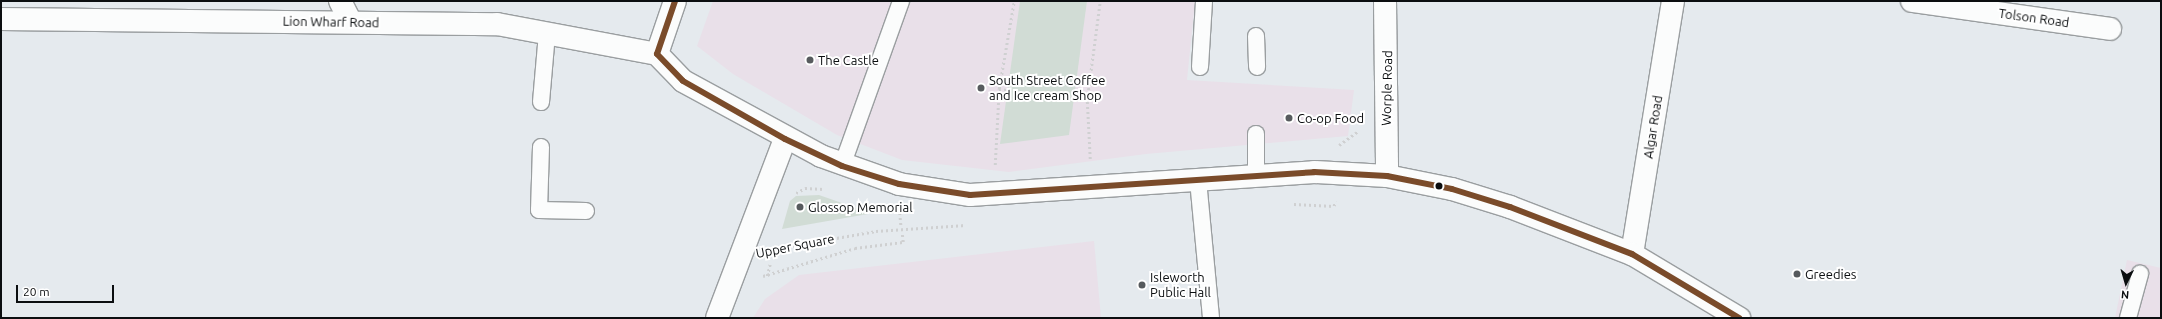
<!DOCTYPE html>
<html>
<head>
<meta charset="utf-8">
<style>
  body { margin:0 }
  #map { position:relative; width:2162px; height:319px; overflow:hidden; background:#e5eaee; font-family:Ubuntu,sans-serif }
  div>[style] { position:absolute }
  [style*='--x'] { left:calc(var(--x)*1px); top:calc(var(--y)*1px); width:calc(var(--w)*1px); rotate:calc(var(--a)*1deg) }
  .commercial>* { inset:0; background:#e9e0e9 }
  .green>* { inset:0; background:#d1dcd5 }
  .path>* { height:2.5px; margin-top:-1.25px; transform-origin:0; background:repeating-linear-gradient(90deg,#cfd0d1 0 2px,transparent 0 5px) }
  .roads { filter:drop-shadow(1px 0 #9a9ea0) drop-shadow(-1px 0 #9a9ea0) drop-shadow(0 1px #9a9ea0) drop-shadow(0 -1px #9a9ea0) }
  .service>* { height:16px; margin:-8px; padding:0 8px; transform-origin:8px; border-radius:8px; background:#fbfcfc }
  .minor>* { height:22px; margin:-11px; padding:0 11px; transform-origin:11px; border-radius:11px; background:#fbfcfc }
  .primary>* { height:22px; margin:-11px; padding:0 11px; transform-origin:11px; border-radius:11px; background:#fbfcfc }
  .bus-1>* { height:6px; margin:-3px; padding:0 3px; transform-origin:3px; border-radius:3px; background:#7a4b2a }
  .dots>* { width:11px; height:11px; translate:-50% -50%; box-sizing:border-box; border:2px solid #fff; border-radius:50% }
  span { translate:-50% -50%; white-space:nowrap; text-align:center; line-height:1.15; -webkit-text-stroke:4px #fff; paint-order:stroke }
  .street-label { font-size:13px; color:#0b0e10 }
  .poi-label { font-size:13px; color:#0b0e10 }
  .left { translate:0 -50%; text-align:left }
  .frame { position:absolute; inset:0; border:2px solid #0b0e10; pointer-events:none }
  .north { position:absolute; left:2106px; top:263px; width:40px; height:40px; -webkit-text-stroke:3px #fff; paint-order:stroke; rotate:185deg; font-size:11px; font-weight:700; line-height:16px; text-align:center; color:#0b0e10 }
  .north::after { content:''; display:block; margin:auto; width:14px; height:18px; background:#0b0e10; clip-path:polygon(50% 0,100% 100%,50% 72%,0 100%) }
  .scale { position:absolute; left:16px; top:285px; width:98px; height:18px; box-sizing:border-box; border:2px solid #0b0e10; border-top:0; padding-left:5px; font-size:12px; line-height:14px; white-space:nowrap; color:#0b0e10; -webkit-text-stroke:3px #fff; paint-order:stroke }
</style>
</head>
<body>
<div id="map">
  <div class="commercial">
    <div style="clip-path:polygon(713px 1px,1195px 1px,1187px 80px,1354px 90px,1348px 136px,1146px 154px,1009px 172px,902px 160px,837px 135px,733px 74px,697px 46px)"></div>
    <div style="clip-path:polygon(1094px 241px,1101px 318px,753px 318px,765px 299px,799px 275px)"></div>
    <div style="clip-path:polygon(2127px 260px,2161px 268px,2161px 318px,2115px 318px)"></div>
  </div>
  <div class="green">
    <div style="clip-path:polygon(1020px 1px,1087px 1px,1069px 135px,1000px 144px)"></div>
    <div style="clip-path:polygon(819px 195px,862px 210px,868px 214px,782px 229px,790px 201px,796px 196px)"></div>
  </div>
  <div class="path">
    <div style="--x:999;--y:89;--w:89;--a:7.1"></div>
    <div style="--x:1339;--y:145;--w:24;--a:-36"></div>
    <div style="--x:1090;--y:159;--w:59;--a:-92.9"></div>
    <div style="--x:1087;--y:100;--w:100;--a:-82.5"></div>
    <div style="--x:995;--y:165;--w:76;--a:-87"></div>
    <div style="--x:999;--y:89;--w:89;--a:-80.3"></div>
    <div style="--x:796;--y:193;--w:10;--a:-29"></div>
    <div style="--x:805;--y:188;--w:19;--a:3"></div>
    <div style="--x:1294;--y:204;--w:40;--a:2.9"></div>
    <div style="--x:1334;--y:206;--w:5;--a:-79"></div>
    <div style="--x:900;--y:213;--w:12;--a:85"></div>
    <div style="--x:773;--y:249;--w:105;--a:-9.9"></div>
    <div style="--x:876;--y:231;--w:90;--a:-3.8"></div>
    <div style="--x:763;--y:276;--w:96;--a:-16.9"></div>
    <div style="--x:855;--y:248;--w:48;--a:-7.1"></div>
    <div style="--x:903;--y:242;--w:8;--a:-97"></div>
    <div style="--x:767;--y:276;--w:12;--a:-76"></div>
  </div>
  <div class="roads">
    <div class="service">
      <div style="--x:1256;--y:36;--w:31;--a:88"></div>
      <div style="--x:1200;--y:67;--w:66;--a:-86.5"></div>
      <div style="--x:541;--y:102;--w:68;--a:-85"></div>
      <div style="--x:541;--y:147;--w:63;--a:91.8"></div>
      <div style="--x:539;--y:210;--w:47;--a:1.2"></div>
      <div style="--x:842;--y:166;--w:175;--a:-70.3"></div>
      <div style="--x:1256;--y:175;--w:41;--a:-90"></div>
      <div style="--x:1198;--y:180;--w:139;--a:84.6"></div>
      <div style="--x:2128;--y:318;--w:46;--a:-74.7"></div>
    </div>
    <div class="minor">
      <div style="--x:340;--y:1;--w:22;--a:63"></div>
      <div style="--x:1385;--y:1;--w:175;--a:89.3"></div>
      <div style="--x:1912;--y:1;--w:200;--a:8"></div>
      <div style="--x:1;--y:19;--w:496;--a:0.6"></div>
      <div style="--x:497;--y:24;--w:163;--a:10.6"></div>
      <div style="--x:1632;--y:254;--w:256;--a:-80.8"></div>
      <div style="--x:717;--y:318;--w:191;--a:-69.2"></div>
    </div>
    <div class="primary">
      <div style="--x:675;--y:1;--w:56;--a:108.8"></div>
      <div style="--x:657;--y:54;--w:37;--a:46"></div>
      <div style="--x:683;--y:81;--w:157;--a:28.5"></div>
      <div style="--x:821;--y:156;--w:83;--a:19.7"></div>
      <div style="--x:899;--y:184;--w:72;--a:8.8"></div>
      <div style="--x:970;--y:195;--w:345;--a:-3.8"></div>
      <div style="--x:1314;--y:172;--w:73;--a:3.1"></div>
      <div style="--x:1387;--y:176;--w:66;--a:11.3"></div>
      <div style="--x:1452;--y:189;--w:61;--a:17.2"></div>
      <div style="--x:1510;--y:207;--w:131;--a:21.1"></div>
      <div style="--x:1632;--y:254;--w:125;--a:30.9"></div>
    </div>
  </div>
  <div class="bus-1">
    <div style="--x:657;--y:54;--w:37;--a:46"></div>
    <div style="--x:683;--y:81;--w:117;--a:29.6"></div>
    <div style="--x:785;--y:139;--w:63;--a:25.3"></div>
    <div style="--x:842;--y:166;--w:60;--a:17.5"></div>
    <div style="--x:899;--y:184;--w:72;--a:8.8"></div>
    <div style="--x:970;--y:195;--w:345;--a:-3.8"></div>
    <div style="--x:1314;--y:172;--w:73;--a:3.1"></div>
    <div style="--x:1387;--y:176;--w:66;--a:11.3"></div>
    <div style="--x:1452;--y:189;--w:61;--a:17.2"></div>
    <div style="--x:1510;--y:207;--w:131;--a:21.1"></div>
    <div style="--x:1632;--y:254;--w:125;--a:30.9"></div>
    <div style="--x:657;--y:54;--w:56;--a:-71.2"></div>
  </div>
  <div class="dots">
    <div style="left:810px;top:60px;background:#575b5e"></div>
    <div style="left:981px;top:88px;background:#575b5e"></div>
    <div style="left:1289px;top:118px;background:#575b5e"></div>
    <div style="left:1439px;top:186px;background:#0b0e10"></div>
    <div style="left:800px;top:207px;background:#575b5e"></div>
    <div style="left:1797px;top:274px;background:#575b5e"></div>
    <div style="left:1142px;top:285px;background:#575b5e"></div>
  </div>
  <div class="street-label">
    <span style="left:2034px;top:18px;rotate:8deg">Tolson Road</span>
    <span style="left:331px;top:22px;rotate:1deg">Lion Wharf Road</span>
    <span style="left:1387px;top:88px;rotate:-89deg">Worple Road</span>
    <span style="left:1653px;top:127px;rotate:-81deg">Algar Road</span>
    <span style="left:795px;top:246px;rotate:-11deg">Upper Square</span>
  </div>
  <div class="poi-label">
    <span class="left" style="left:818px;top:60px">The Castle</span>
    <span class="left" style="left:989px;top:88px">South Street Coffee<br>and Ice cream Shop</span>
    <span class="left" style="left:1297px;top:118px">Co-op Food</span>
    <span class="left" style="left:808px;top:207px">Glossop Memorial</span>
    <span class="left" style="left:1805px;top:274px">Greedies</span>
    <span class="left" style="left:1150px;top:285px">Isleworth<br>Public Hall</span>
  </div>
  <div class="frame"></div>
  <div class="north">N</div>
  <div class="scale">20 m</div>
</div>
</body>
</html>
